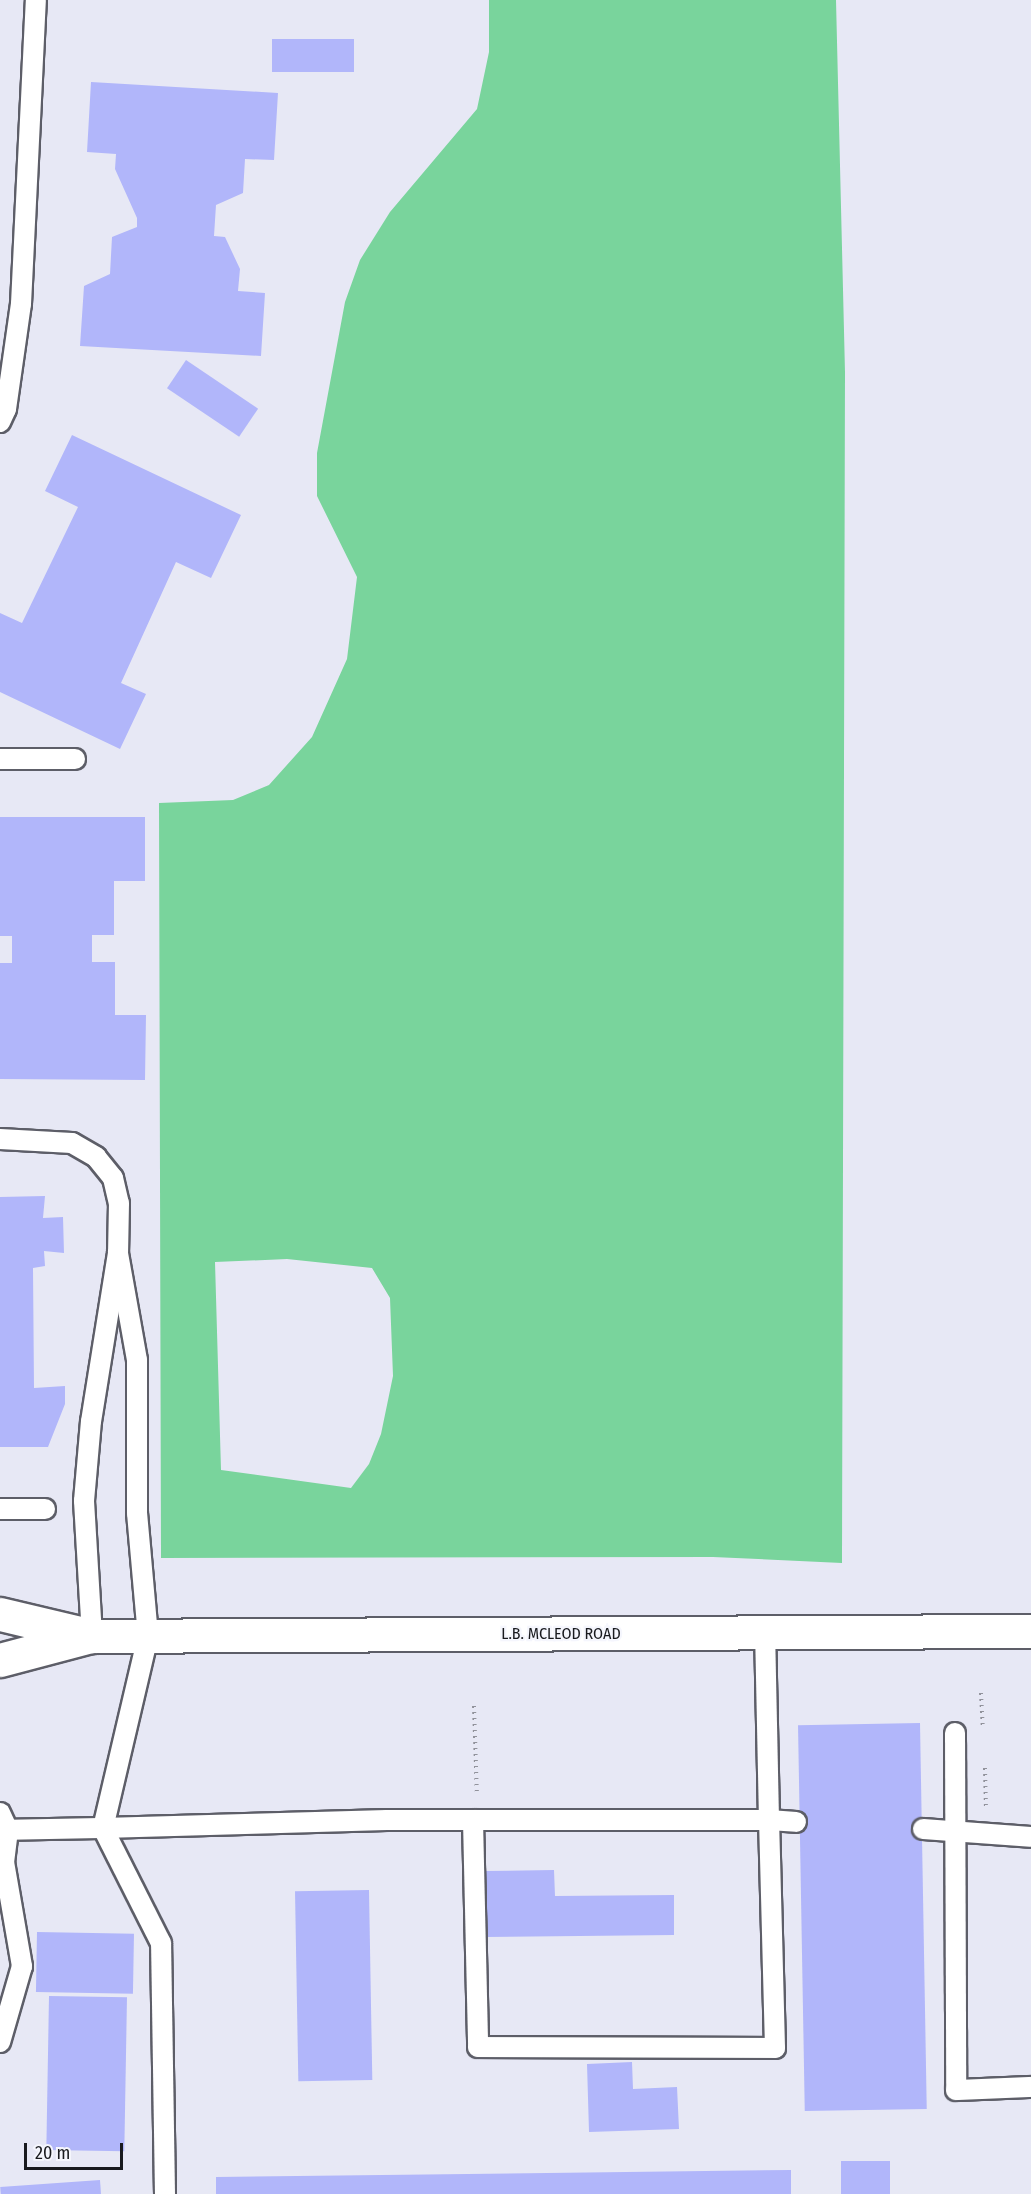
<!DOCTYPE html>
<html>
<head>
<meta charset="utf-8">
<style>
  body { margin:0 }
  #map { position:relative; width:1031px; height:2194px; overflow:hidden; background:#e7e8f5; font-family:"Fira Sans Condensed",sans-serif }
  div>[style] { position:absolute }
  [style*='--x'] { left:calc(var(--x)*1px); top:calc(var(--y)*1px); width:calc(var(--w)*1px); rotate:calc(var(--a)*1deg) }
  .green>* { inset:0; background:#79d49c }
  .building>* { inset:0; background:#b1b6fa; transform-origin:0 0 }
  .path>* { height:4px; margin-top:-2px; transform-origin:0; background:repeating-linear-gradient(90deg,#91929b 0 1.5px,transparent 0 6px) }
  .roads { filter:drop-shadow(2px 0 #5d5e68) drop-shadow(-2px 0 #5d5e68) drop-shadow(0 2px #5d5e68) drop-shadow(0 -2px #5d5e68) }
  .lane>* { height:20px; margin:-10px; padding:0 10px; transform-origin:10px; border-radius:10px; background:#fff }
  .secondary>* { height:33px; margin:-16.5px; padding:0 16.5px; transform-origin:16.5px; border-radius:16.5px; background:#fff }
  span { translate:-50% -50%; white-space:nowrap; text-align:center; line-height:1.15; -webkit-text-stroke:4.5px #f5f6fd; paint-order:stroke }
  .street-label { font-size:16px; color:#191a1e }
  .scale { position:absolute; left:24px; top:2143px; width:99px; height:27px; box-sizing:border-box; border:3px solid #191a1e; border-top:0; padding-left:8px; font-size:18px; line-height:21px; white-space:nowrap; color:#191a1e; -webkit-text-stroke:4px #f5f6fd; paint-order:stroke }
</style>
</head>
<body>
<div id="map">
  <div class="green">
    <div style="clip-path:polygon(evenodd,489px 0,836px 0,845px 372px,842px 1563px,713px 1557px,161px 1558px,159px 803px,233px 800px,269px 785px,312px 737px,347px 659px,357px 577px,317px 496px,317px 453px,345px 302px,360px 260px,390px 212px,477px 109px,489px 52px,489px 0,287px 1259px,372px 1268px,390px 1298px,393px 1376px,381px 1434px,369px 1464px,351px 1488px,221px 1470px,215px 1262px,287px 1259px)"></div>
  </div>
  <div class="building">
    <div style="left:272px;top:39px;width:82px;height:33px"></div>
    <div style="clip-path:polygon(91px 82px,278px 93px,274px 160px,245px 159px,243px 193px,216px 205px,214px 236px,225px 237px,240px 269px,238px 291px,265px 293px,261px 356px,80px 346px,84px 286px,110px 274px,112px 237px,137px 227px,137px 218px,115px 169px,116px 154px,87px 152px)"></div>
    <div style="left:186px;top:360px;width:87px;height:34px;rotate:34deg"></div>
    <div style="clip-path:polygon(72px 435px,241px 515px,211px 578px,176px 562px,121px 683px,146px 694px,120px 749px,0 692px,0 613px,22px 623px,78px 507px,45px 491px)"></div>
    <div style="clip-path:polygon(0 817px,145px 817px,145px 881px,114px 881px,114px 935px,92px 935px,92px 962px,115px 962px,115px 1015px,146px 1015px,145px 1080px,0 1079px,0 963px,12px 963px,12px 936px,0 936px)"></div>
    <div style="clip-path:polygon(45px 1196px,43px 1218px,63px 1217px,64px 1253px,44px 1251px,45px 1266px,33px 1268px,34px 1388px,65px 1386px,65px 1404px,48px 1447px,0 1447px,0 1197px)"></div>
    <div style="left:920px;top:1723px;width:386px;height:122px;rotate:89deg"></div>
    <div style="clip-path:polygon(554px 1870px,555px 1896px,674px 1895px,674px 1935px,485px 1937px,484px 1871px)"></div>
    <div style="left:369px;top:1890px;width:190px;height:74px;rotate:89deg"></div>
    <div style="left:37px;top:1932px;width:97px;height:60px;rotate:1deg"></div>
    <div style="left:49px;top:1996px;width:78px;height:154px;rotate:1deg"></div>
    <div style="clip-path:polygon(632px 2062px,633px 2089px,677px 2087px,679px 2129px,589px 2132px,587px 2064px)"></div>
    <div style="left:841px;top:2161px;width:49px;height:33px"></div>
    <div style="clip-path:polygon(791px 2170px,791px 2194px,216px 2194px,216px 2177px)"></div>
    <div style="left:100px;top:2180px;width:14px;height:100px;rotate:86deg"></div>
  </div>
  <div class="path">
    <div style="--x:981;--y:1693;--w:35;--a:87"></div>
    <div style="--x:474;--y:1706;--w:89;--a:88.1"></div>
    <div style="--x:985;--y:1768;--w:41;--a:88.6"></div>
  </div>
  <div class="roads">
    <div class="lane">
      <div style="--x:0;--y:422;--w:14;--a:-65"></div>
      <div style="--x:6;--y:409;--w:106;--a:-81.9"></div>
      <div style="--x:21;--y:304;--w:304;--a:-87.2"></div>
      <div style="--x:0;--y:759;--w:75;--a:0"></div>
      <div style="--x:0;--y:1139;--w:72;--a:3.2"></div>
      <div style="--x:72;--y:1143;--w:28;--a:30"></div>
      <div style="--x:96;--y:1157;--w:27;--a:51"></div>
      <div style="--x:113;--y:1178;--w:26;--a:77"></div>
      <div style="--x:119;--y:1203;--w:50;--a:91.1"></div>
      <div style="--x:118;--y:1253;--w:170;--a:99.1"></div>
      <div style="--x:91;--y:1421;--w:80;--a:95"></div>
      <div style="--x:84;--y:1501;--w:135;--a:86.6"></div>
      <div style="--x:0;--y:1509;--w:45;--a:0"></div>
      <div style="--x:955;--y:1733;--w:357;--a:89.8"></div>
      <div style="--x:956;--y:2090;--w:75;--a:-2.3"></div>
      <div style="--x:0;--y:1813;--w:19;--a:65"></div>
      <div style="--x:8;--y:1830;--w:32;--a:97"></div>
      <div style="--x:4;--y:1862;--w:106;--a:80.2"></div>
      <div style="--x:22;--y:1966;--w:79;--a:106.1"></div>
      <div style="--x:473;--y:1820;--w:227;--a:88.7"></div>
      <div style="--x:478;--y:2047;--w:297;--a:0.2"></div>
      <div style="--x:775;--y:2048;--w:228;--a:-91.5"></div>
      <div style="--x:769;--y:1820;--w:27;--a:4"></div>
      <div style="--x:923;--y:1829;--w:108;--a:4.2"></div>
      <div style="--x:0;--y:1830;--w:103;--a:-1.1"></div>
      <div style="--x:103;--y:1828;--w:197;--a:-76.8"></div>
      <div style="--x:148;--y:1636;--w:123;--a:-95.1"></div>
      <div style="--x:137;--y:1513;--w:153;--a:-90"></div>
      <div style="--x:137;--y:1360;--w:109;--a:-100.1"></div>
      <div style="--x:165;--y:2194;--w:251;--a:-90.9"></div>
      <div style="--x:161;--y:1943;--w:129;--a:-116.8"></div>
      <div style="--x:103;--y:1828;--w:284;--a:-1.6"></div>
      <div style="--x:387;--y:1820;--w:382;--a:0"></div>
      <div style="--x:769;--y:1820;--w:188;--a:-91.2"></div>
    </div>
    <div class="secondary">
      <div style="--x:0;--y:1614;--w:95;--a:13.4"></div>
      <div style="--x:92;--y:1636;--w:939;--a:-0.31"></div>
      <div style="--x:0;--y:1660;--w:90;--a:-14.8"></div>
    </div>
  </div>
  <div class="street-label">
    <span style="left:561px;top:1634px">L.B. MCLEOD ROAD</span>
  </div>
  <div class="scale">20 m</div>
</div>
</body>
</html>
